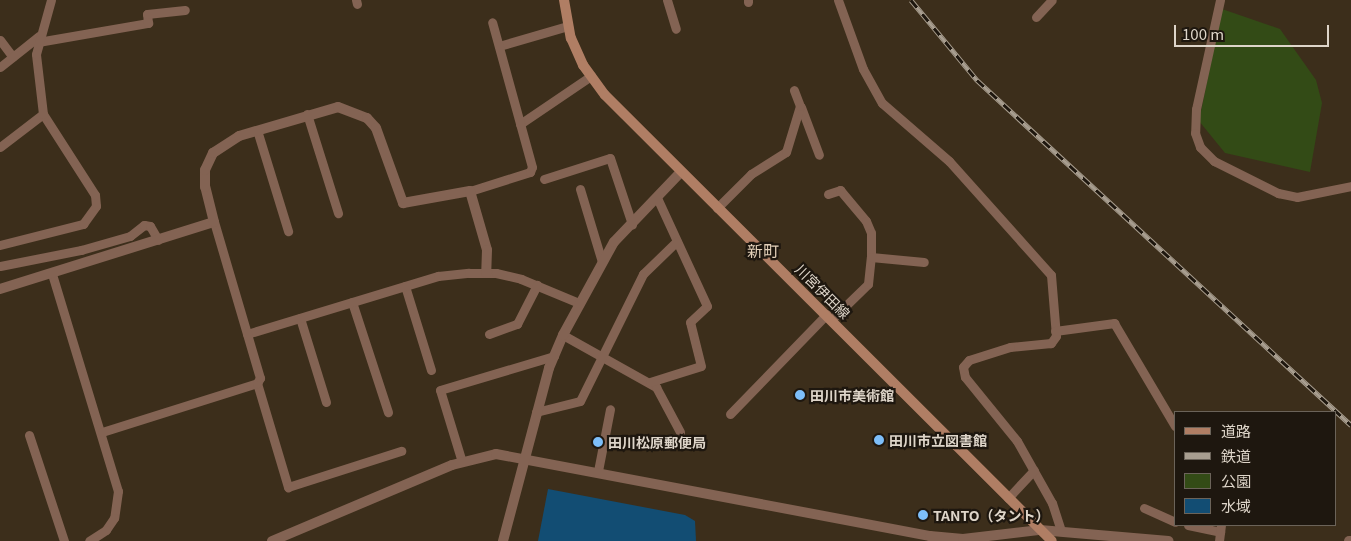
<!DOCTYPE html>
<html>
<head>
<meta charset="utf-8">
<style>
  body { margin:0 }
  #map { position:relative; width:1351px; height:541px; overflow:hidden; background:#3c2e1b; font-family:Georgia,"Noto Sans JP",serif }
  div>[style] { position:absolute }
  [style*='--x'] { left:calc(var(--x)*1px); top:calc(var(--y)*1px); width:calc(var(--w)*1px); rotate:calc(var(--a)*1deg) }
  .green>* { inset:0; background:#334b16 }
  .water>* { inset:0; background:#124d73 }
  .minor>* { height:9px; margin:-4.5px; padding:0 4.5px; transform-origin:4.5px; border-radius:4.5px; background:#836353 }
  .tertiary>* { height:10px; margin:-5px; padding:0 5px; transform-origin:5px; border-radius:5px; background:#836353 }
  .secondary>* { height:10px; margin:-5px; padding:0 5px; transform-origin:5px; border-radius:5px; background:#b07e64 }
  .rail>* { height:5px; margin-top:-2.5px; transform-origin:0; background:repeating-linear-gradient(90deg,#1e170f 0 9px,#a89e90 0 18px); box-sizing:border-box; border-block:1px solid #a89e90 }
  .dots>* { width:14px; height:14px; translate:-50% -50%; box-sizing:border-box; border:2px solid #1e170f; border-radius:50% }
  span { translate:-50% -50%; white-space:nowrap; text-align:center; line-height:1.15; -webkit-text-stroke:4.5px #1e170f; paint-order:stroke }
  .street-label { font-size:14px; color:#ded5c9 }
  .poi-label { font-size:14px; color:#ded5c9; font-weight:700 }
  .left { translate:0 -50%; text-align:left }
  .quarter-label { font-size:16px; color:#e2cfb8 }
  .legend { position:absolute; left:1174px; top:411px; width:162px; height:115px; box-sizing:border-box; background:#1e170f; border:1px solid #6b6359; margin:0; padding:6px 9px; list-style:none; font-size:15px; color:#ded5c9 }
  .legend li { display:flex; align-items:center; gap:10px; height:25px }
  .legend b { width:25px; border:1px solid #6b6359 }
  .scale { position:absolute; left:1174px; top:25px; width:155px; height:22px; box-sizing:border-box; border:2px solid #ded5c9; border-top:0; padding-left:6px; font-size:15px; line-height:18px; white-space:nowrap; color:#ded5c9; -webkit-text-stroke:4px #1e170f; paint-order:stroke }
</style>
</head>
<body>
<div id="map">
  <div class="green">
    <div style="clip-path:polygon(1222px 9px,1280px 29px,1316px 80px,1322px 103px,1310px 172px,1225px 153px,1199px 121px)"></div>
  </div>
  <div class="water">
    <div style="clip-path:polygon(548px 489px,685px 515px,695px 521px,696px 541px,538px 541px)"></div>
  </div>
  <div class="minor">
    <div style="--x:356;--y:0;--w:4;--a:76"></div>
    <div style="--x:667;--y:0;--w:30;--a:73"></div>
    <div style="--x:748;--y:0;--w:2;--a:90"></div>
    <div style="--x:838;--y:0;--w:73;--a:70.1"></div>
    <div style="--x:863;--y:69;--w:39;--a:61"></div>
    <div style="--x:882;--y:103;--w:89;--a:40.9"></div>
    <div style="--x:949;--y:161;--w:153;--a:48.2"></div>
    <div style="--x:1051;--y:275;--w:61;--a:85.3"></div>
    <div style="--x:1056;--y:336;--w:9;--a:126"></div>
    <div style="--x:1051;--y:343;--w:41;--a:174.4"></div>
    <div style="--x:1010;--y:347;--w:43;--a:162.4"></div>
    <div style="--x:969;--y:360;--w:9;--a:131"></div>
    <div style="--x:963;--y:367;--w:10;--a:79"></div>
    <div style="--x:965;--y:377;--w:82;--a:50.9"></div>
    <div style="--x:1017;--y:441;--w:71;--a:60.6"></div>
    <div style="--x:1052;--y:503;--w:29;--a:72"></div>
    <div style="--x:1220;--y:0;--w:112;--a:102.4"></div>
    <div style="--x:1196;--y:109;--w:24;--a:92"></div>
    <div style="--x:1195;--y:133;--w:15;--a:70"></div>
    <div style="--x:1200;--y:147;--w:20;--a:45"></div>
    <div style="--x:1214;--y:161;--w:72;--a:26.6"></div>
    <div style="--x:1278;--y:193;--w:19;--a:12"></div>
    <div style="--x:1297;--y:197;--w:55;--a:-11.5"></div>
    <div style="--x:1036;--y:17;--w:23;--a:-47"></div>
    <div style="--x:0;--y:40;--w:21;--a:53"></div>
    <div style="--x:38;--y:42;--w:112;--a:-9.8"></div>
    <div style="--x:148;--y:23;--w:9;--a:-96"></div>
    <div style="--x:147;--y:14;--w:38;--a:-6"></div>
    <div style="--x:499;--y:46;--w:72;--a:-16.2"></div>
    <div style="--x:0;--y:67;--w:50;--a:-38.5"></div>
    <div style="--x:801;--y:107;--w:51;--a:69.4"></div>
    <div style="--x:307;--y:114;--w:104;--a:72.6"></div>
    <div style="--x:520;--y:124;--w:86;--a:-34.1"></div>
    <div style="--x:257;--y:130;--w:106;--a:72.9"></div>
    <div style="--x:0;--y:147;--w:54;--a:-37.5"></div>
    <div style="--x:544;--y:179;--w:69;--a:-17.7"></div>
    <div style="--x:610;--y:158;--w:70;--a:71.6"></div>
    <div style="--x:580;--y:189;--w:76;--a:73.2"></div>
    <div style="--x:470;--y:191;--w:63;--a:-17.6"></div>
    <div style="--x:530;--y:172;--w:5;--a:-68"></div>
    <div style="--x:532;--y:167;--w:150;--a:-105.4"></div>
    <div style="--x:828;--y:194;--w:13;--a:-18"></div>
    <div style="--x:840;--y:190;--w:40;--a:50"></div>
    <div style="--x:866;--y:221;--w:13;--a:67"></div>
    <div style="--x:871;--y:233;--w:24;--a:90"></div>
    <div style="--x:717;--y:208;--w:48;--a:-45"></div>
    <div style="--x:751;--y:174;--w:41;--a:-32.2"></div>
    <div style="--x:786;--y:152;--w:48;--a:-73.1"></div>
    <div style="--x:800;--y:106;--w:17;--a:-111"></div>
    <div style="--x:0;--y:245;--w:86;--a:-14.2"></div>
    <div style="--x:83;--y:224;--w:22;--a:-54"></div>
    <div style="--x:96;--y:206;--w:11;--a:-95"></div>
    <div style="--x:95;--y:195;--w:96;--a:-122.7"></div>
    <div style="--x:43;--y:114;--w:60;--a:-96.7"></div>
    <div style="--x:36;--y:54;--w:56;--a:-74.5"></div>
    <div style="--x:0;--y:266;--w:83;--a:-11.2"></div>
    <div style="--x:81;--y:250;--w:51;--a:-15.9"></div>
    <div style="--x:130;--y:236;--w:18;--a:-38"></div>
    <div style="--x:144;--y:225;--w:6;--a:9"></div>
    <div style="--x:150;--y:226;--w:16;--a:60"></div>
    <div style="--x:52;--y:274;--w:227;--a:73.1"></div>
    <div style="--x:118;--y:491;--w:27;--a:98"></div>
    <div style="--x:114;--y:518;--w:14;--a:124"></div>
    <div style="--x:106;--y:530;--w:20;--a:147"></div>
    <div style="--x:405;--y:286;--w:88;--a:72.8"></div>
    <div style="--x:352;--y:302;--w:116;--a:71.9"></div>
    <div style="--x:300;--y:318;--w:88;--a:72.8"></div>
    <div style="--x:832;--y:319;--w:50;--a:-44.2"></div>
    <div style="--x:868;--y:284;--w:27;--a:-84"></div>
    <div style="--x:871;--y:257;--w:53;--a:5.4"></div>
    <div style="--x:1055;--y:331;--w:60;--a:-7.7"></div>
    <div style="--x:1114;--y:323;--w:120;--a:59.4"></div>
    <div style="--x:247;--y:334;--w:200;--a:-16.9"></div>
    <div style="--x:438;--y:276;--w:31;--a:-6"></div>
    <div style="--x:469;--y:273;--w:27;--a:0"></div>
    <div style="--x:496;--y:273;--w:26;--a:13"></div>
    <div style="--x:521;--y:279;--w:63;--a:22.5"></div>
    <div style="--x:489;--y:334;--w:30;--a:-20"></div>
    <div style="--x:517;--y:324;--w:44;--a:-62.9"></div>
    <div style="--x:563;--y:335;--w:107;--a:29.2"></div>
    <div style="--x:656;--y:387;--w:51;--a:61.9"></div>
    <div style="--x:650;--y:382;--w:53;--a:-17.4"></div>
    <div style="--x:701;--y:366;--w:45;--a:-104"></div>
    <div style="--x:690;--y:322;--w:23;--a:-43"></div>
    <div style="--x:707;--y:306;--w:119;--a:-114.8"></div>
    <div style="--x:257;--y:383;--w:109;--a:73.4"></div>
    <div style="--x:288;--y:487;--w:119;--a:-17.7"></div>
    <div style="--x:536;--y:412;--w:45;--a:-14"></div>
    <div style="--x:580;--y:401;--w:142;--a:-63.6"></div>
    <div style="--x:643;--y:274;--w:47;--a:-44.1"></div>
    <div style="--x:730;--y:414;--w:139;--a:-45.9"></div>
    <div style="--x:102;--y:432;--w:163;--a:-17.5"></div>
    <div style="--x:257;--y:383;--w:6;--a:-59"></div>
    <div style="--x:260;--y:378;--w:163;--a:-106.4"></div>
    <div style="--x:29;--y:435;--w:112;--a:71.7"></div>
    <div style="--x:462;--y:462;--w:75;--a:-107"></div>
    <div style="--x:440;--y:390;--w:119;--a:-16.6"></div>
    <div style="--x:598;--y:471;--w:63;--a:-79"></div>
    <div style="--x:1008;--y:498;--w:38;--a:-47"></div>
    <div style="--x:1144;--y:508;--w:34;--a:24"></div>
    <div style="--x:1188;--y:525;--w:33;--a:12"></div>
    <div style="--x:1219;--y:541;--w:16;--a:-83"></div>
  </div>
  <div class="tertiary">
    <div style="--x:0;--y:289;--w:224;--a:-17.4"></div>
    <div style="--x:214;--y:222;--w:36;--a:-104"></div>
    <div style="--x:205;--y:187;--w:17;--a:-90"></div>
    <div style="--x:205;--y:170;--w:19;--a:-65"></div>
    <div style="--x:213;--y:153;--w:31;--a:-33"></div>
    <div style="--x:239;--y:136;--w:103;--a:-16.3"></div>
    <div style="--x:338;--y:107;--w:31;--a:21"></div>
    <div style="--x:367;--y:118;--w:13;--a:48"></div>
    <div style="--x:376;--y:128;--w:80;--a:70.2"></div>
    <div style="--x:403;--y:203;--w:68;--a:-10.2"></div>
    <div style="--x:470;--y:191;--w:61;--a:73.9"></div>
    <div style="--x:487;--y:250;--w:23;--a:92"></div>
    <div style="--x:272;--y:541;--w:195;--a:-22.9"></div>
    <div style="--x:452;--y:465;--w:45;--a:-14"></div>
    <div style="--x:496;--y:454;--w:442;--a:10.7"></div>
    <div style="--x:930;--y:536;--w:33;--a:5"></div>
    <div style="--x:963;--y:539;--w:78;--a:-6.7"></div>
    <div style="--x:1040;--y:530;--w:129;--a:4.9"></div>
    <div style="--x:503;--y:541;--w:179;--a:-75.1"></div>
    <div style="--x:549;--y:368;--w:36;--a:-67"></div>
    <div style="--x:563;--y:335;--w:106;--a:-61.3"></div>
    <div style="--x:614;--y:242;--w:95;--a:-46.3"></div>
    <div style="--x:1349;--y:541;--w:2;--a:0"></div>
  </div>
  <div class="secondary">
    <div style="--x:564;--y:0;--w:39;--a:80"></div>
    <div style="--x:571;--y:38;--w:30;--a:66"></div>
    <div style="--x:583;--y:65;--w:37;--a:54"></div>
    <div style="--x:605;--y:95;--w:631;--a:44.94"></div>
  </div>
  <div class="rail">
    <div style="--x:911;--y:0;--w:104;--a:50.5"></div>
    <div style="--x:977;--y:80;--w:509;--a:42.69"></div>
  </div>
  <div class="dots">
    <div style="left:800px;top:395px;background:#7dbef9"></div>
    <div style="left:879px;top:440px;background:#7dbef9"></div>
    <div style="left:598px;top:442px;background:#7dbef9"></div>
    <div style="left:923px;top:515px;background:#7dbef9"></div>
  </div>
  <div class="street-label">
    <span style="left:823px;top:291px;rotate:45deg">川宮伊田線</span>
  </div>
  <div class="poi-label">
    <span class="left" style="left:810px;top:395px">田川市美術館</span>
    <span class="left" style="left:889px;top:440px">田川市立図書館</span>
    <span class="left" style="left:608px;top:442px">田川松原郵便局</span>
    <span class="left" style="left:933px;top:515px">TANTO（タント）</span>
  </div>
  <div class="quarter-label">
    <span style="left:763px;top:250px">新町</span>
  </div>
  <ul class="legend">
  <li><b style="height:6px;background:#b07e64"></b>道路</li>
  <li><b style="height:6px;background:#a89e90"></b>鉄道</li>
  <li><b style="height:14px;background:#334b16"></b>公園</li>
  <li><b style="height:14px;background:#124d73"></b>水域</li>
  </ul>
  <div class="scale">100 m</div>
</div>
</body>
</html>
